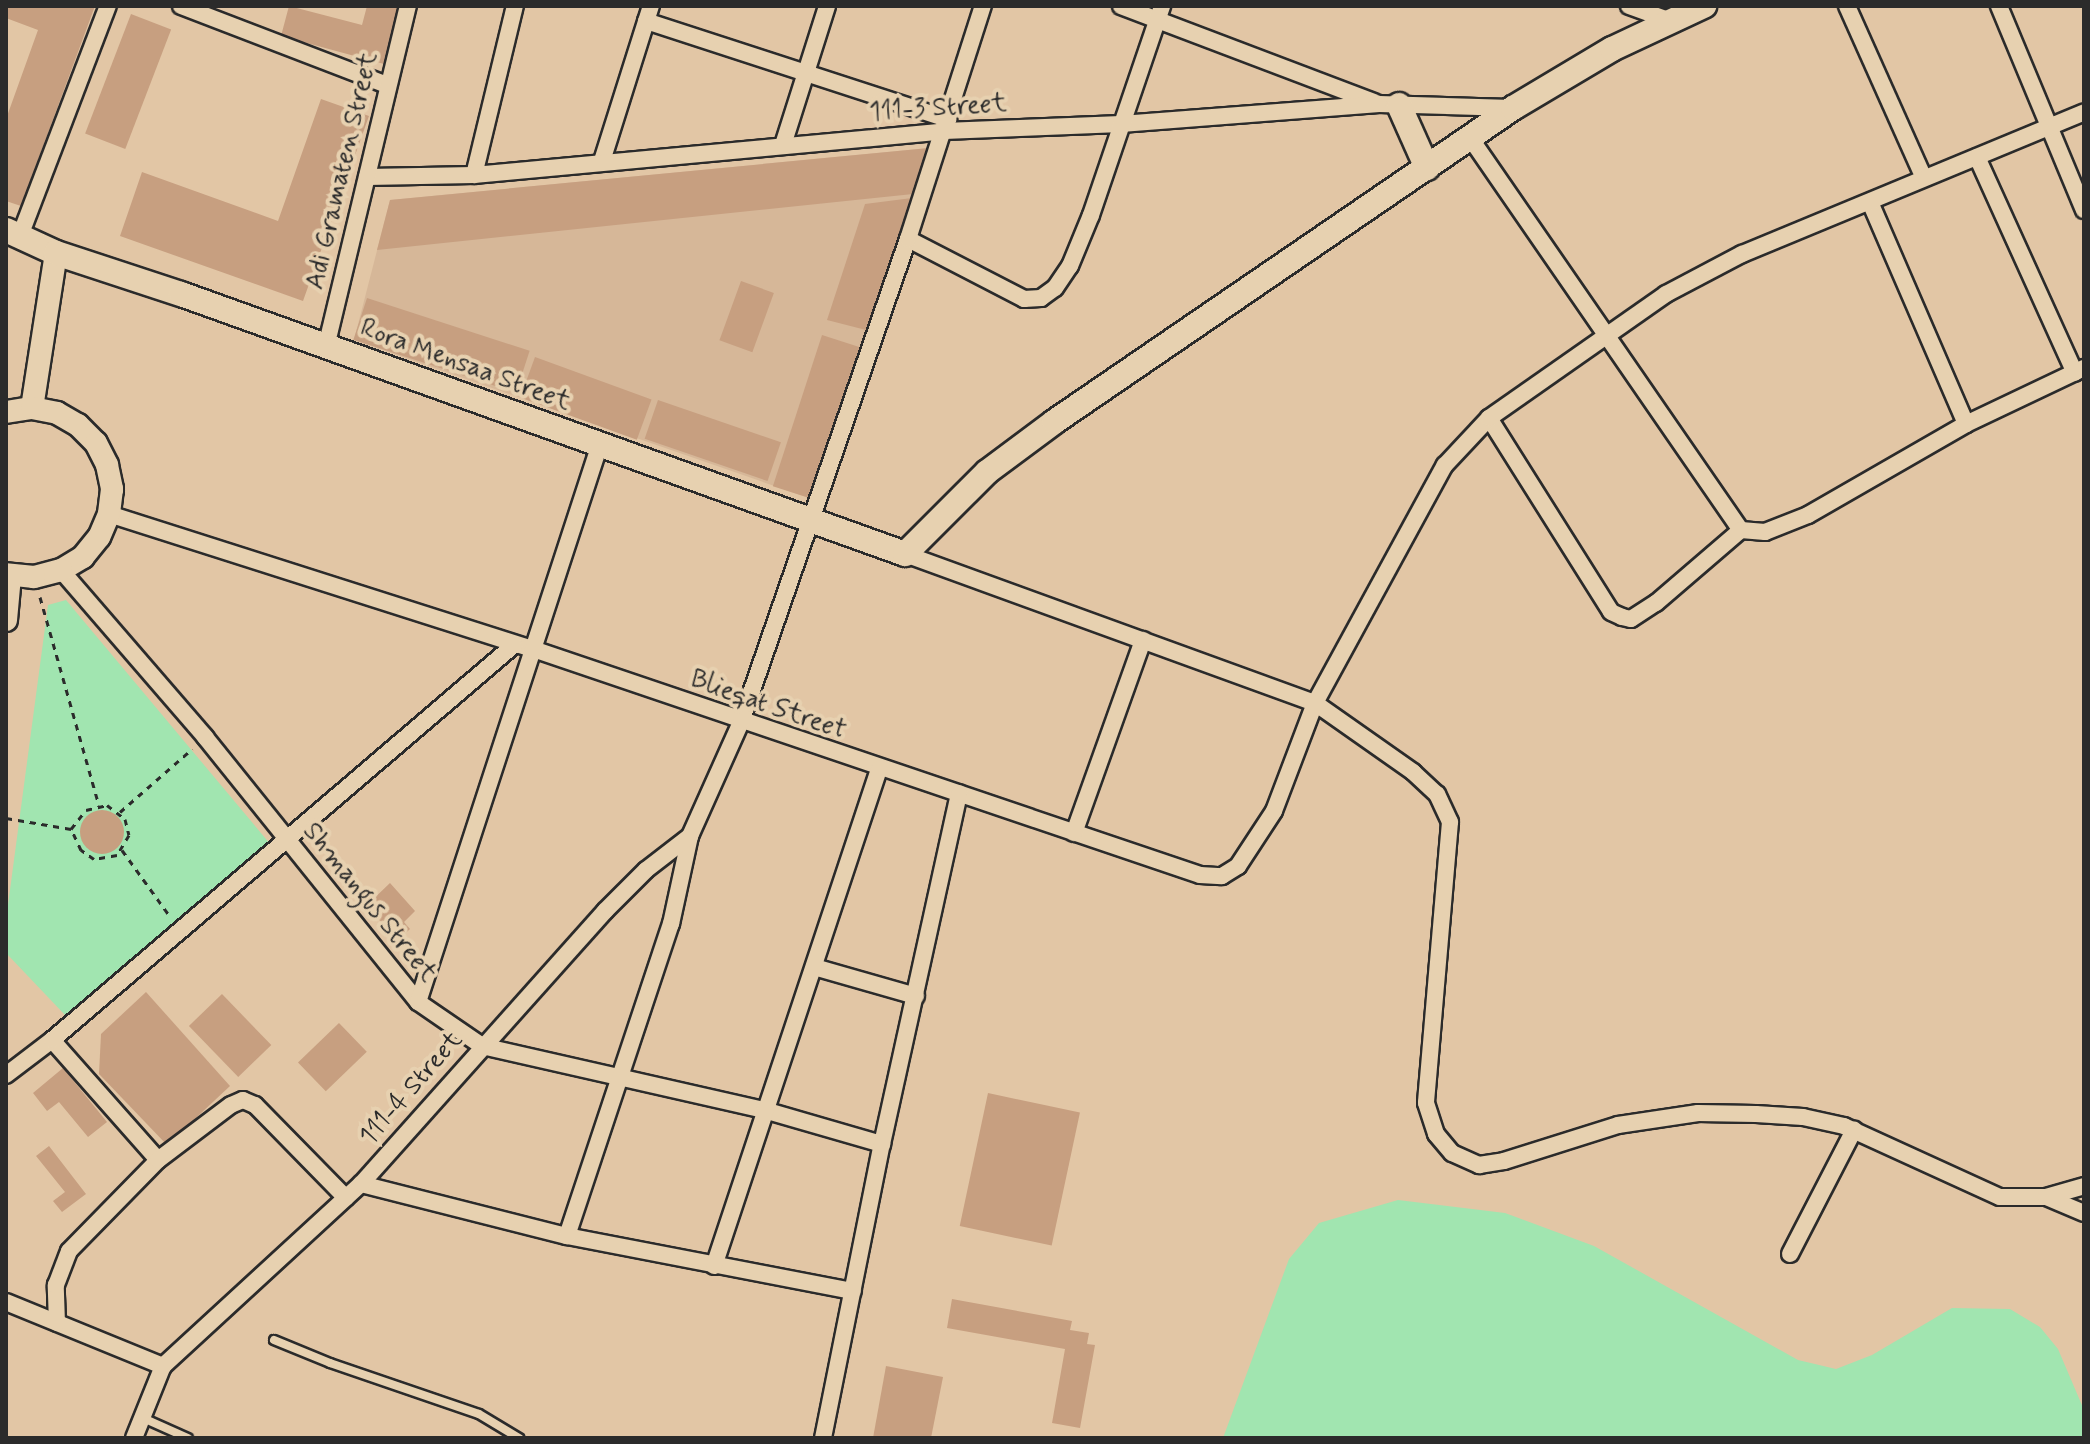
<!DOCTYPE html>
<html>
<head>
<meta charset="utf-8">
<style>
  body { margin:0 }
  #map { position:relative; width:2090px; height:1444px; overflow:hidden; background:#e2c6a5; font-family:Mynerve,sans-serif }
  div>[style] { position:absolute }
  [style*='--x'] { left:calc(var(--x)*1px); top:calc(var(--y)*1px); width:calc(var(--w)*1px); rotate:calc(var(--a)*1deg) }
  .built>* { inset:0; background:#d6b798 }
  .green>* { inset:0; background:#a1e5b0 }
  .building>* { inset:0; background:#c79f80; transform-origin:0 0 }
  .round { border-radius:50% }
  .path>* { height:3px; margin-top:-1.5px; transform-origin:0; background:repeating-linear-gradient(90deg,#2b2b2b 0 6px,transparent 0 12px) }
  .roads { filter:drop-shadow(2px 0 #2b2b2b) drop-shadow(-2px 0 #2b2b2b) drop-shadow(0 2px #2b2b2b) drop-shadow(0 -2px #2b2b2b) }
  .service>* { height:8px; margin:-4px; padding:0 4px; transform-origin:4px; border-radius:4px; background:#e7d1b0 }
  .minor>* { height:16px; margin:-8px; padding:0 8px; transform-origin:8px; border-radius:8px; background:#e7d1b0 }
  .tertiary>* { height:22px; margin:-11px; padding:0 11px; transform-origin:11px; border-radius:11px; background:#e7d1b0 }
  .secondary>* { height:24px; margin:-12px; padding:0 12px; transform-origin:12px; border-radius:12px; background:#e7d1b0 }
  span { translate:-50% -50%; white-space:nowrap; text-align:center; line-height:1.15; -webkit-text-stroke:8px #e7d1b0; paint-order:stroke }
  .street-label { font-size:26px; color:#2b2b2b }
  .frame { position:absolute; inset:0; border:8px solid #2b2b2b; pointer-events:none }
</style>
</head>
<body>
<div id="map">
  <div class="built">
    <div style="clip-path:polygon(929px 148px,812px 499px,354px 340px,390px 200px)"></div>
  </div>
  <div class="green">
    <div style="clip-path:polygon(66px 600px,271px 845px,65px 1015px,6px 953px,6px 920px,48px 605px)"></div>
    <div style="clip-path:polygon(1398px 1200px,1505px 1213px,1594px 1246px,1798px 1360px,1836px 1369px,1872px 1355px,1952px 1308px,2010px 1309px,2040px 1327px,2058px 1349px,2084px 1410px,2084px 1438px,1223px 1438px,1289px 1259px,1319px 1223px)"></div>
  </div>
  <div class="building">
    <div style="clip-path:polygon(6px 6px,95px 6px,21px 206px,6px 201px,6px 119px,38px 30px,6px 18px)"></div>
    <div style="clip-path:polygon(289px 6px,362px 25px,367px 6px,399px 6px,384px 64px,281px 36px)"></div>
    <div style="left:131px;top:14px;width:43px;height:128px;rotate:21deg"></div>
    <div style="clip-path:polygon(321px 99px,369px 116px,303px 301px,120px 236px,142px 172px,278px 221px)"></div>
    <div style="clip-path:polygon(929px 148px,913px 194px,377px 250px,390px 200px)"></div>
    <div style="clip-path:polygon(912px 198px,866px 330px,827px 320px,865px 204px)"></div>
    <div style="left:741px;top:281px;width:35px;height:63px;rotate:20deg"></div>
    <div style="left:367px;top:298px;width:171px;height:44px;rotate:18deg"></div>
    <div style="left:822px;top:335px;width:40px;height:159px;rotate:18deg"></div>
    <div style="left:535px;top:357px;width:124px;height:43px;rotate:20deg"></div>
    <div style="left:658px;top:400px;width:130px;height:41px;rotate:19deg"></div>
    <div class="round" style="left:80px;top:810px;width:44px;height:44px"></div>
    <div style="clip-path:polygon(390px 883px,415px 911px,404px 922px,410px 929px,398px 940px,366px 906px)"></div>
    <div style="clip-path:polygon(146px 992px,230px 1086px,167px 1145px,99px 1074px,101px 1034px)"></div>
    <div style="left:222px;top:994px;width:71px;height:46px;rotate:46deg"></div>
    <div style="left:339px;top:1023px;width:40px;height:57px;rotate:46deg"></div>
    <div style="clip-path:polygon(63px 1068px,107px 1122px,88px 1137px,59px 1102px,47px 1111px,33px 1093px)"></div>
    <div style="left:988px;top:1093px;width:94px;height:136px;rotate:12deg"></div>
    <div style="clip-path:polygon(49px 1146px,86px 1194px,62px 1212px,53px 1201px,65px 1192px,36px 1156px)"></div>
    <div style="clip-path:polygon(952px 1299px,1072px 1321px,1070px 1330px,1089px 1333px,1087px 1344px,1095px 1345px,1080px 1428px,1052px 1423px,1065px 1349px,947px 1328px)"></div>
    <div style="clip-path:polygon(886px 1366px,943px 1377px,931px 1438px,873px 1438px)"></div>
  </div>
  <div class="path">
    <div style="--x:40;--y:597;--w:216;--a:74.2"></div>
    <div style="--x:107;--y:805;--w:23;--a:38"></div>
    <div style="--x:125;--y:819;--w:16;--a:76"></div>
    <div style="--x:129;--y:835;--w:23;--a:121"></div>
    <div style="--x:117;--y:855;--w:23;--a:170"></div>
    <div style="--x:94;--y:859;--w:16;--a:-145"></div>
    <div style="--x:81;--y:850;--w:23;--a:-115"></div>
    <div style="--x:71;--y:829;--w:24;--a:-52"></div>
    <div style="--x:86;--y:810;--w:22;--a:-13"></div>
    <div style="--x:120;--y:812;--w:96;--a:-41.2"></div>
    <div style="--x:6;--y:818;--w:66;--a:9.6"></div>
    <div style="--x:122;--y:850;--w:80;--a:54.1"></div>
  </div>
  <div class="roads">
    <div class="service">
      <div style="--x:274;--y:1340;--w:61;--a:22.3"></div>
      <div style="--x:330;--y:1363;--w:157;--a:18.9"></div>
      <div style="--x:479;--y:1414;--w:47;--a:31"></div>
      <div style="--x:143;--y:1418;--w:49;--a:24"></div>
    </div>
    <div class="minor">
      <div style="--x:181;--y:6;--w:221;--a:21"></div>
      <div style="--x:1121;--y:6;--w:271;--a:20.8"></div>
      <div style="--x:1629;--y:6;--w:45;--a:19.7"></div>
      <div style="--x:1847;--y:6;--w:188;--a:65.9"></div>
      <div style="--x:1999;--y:6;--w:221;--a:67.4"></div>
      <div style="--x:646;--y:21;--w:318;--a:18"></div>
      <div style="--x:1471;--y:139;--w:475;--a:55.4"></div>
      <div style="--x:1741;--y:530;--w:24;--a:5"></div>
      <div style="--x:1765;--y:532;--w:46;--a:-21.6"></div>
      <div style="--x:1808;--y:515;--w:182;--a:-29.9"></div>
      <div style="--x:1966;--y:424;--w:131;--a:-25.4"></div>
      <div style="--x:783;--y:145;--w:146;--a:-72.4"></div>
      <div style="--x:1977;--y:157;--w:237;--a:65.6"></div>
      <div style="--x:602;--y:161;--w:163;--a:-72.5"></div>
      <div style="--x:474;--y:175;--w:174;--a:-76.4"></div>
      <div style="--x:367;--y:177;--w:107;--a:-1.1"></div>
      <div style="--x:474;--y:175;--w:472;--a:-5.3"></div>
      <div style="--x:944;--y:131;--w:177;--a:-2.3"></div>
      <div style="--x:1121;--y:124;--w:259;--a:-4.4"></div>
      <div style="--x:1379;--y:104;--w:133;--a:1.7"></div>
      <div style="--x:1870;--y:202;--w:242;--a:66.6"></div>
      <div style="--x:20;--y:236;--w:246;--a:-69.1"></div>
      <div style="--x:908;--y:239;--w:131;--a:27.3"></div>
      <div style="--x:1024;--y:299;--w:17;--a:-3"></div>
      <div style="--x:1041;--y:298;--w:17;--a:-36"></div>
      <div style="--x:1055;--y:288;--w:27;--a:-56"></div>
      <div style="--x:1070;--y:266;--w:55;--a:-67.6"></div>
      <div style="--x:1091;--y:215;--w:221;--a:-71.2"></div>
      <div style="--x:326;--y:347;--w:351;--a:-76.5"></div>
      <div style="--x:1489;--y:418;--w:229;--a:57.8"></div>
      <div style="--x:1611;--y:612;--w:12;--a:24"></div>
      <div style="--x:1622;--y:617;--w:9;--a:13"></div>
      <div style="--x:1631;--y:619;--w:30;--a:-33"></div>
      <div style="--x:1656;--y:603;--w:112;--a:-40.7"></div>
      <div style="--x:109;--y:514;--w:445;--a:17.7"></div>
      <div style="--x:533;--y:649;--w:704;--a:18.72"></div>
      <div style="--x:1200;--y:875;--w:22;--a:3"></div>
      <div style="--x:1222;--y:876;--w:19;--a:-32"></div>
      <div style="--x:1238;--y:866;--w:66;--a:-56.8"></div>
      <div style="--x:1274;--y:811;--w:116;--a:-69.2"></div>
      <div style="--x:1315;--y:703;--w:271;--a:-61.4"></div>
      <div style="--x:1445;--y:465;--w:64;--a:-46.9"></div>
      <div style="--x:1489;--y:418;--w:216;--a:-35"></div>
      <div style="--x:1666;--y:294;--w:86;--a:-27.8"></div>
      <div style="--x:1742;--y:254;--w:370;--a:-22.5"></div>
      <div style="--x:905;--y:554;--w:436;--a:20"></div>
      <div style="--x:1315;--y:703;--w:120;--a:35.1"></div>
      <div style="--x:1413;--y:772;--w:33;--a:43"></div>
      <div style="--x:1437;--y:794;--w:31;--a:65"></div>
      <div style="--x:1450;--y:822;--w:282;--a:94.9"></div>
      <div style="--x:1426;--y:1103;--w:33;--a:72"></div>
      <div style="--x:1436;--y:1134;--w:25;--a:50"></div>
      <div style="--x:1452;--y:1153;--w:30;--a:24"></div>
      <div style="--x:1479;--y:1165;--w:25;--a:-9"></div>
      <div style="--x:1504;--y:1161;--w:120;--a:-17.5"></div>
      <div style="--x:1618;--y:1125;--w:81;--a:-8.5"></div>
      <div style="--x:1698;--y:1113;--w:58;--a:1"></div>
      <div style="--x:1756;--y:1114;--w:47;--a:3.7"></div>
      <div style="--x:1803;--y:1117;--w:42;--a:12.4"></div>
      <div style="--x:1844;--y:1126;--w:171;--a:24.5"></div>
      <div style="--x:2000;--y:1197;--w:46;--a:0"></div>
      <div style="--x:2046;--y:1197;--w:40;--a:-16"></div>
      <div style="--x:61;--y:570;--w:221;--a:49.2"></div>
      <div style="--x:205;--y:737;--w:340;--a:51.2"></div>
      <div style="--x:418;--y:1002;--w:78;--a:34.5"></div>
      <div style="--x:482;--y:1046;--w:289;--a:12.8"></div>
      <div style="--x:764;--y:1110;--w:123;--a:16.1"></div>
      <div style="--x:1074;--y:833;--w:205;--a:-70.3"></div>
      <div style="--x:814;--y:967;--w:106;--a:15.9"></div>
      <div style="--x:418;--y:1002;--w:587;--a:-71.94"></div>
      <div style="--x:52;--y:1040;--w:160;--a:48.5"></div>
      <div style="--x:6;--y:1075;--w:58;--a:-37.3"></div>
      <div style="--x:52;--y:1040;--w:608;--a:-40.53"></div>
      <div style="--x:361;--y:1184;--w:212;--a:14.2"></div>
      <div style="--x:567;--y:1236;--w:291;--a:10.9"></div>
      <div style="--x:2046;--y:1197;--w:41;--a:22.8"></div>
      <div style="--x:567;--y:1236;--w:329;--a:-71.6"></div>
      <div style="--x:671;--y:924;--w:90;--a:-77.8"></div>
      <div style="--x:690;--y:836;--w:125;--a:-65.9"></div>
      <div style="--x:741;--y:722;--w:511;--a:-70.93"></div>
      <div style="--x:908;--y:239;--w:245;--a:-72.2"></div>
      <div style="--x:1790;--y:1254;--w:140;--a:-62.7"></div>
      <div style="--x:714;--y:1266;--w:524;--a:-71.63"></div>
      <div style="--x:6;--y:1302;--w:170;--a:22.2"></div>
      <div style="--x:57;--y:1323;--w:38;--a:-92"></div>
      <div style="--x:56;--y:1285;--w:36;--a:-69"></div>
      <div style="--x:69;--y:1251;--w:127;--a:-45.6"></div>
      <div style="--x:158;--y:1160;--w:91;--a:-37"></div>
      <div style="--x:231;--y:1105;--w:13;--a:-23"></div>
      <div style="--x:243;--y:1100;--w:13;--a:23"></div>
      <div style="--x:255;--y:1105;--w:130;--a:45.6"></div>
      <div style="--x:134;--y:1438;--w:78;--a:-68.1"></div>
      <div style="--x:163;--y:1366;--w:269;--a:-42.6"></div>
      <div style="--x:361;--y:1184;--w:366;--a:-48.2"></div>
      <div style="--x:605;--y:911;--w:58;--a:-45"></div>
      <div style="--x:646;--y:870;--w:56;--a:-37.7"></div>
      <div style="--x:823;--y:1438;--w:300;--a:-78.7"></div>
      <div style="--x:882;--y:1144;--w:359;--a:-77.6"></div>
    </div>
    <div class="tertiary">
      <div style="--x:32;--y:408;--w:157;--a:-81.2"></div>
      <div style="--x:6;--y:412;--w:26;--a:-9"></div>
      <div style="--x:32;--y:408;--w:25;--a:11"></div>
      <div style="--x:57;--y:413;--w:24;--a:30"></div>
      <div style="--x:78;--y:425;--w:25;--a:45"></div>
      <div style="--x:96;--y:443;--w:25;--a:63"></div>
      <div style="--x:107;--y:465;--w:25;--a:78"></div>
      <div style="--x:112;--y:489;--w:25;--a:97"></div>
      <div style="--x:109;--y:514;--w:25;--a:113"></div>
      <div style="--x:99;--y:537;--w:26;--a:129"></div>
      <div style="--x:83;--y:557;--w:26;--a:149"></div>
      <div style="--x:61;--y:570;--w:28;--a:165"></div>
      <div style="--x:34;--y:577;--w:28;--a:-174"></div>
      <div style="--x:6;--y:620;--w:44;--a:-84.8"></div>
    </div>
    <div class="secondary">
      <div style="--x:1399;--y:105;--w:69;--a:66"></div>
      <div style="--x:6;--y:230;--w:55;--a:24.7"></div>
      <div style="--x:56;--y:253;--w:132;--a:18.2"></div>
      <div style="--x:181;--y:294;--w:769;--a:19.75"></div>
      <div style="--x:905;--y:554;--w:116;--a:-45"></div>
      <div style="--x:987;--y:472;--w:84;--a:-36.7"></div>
      <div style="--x:1054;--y:422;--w:556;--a:-34.38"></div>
      <div style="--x:1513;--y:108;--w:115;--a:-30.8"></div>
      <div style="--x:1612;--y:49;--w:102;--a:-25.1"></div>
    </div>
  </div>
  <div class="street-label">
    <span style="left:938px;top:109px;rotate:-4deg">111-3 Street</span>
    <span style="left:343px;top:171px;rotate:-77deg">Adi Gramaten Street</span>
    <span style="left:465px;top:366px;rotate:20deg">Rora Mensaa Street</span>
    <span style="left:768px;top:706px;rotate:19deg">Blieqat Street</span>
    <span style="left:369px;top:903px;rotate:51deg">Shmangus Street</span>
    <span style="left:412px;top:1089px;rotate:-49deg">111-4 Street</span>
  </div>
  <div class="frame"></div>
</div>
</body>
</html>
